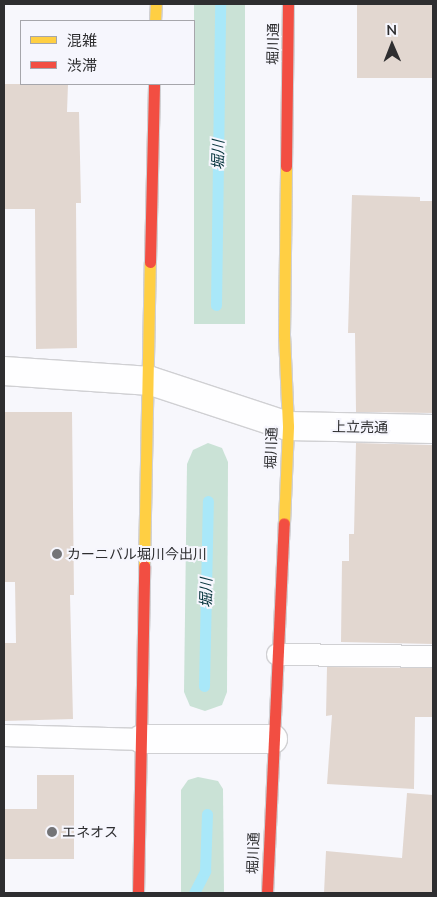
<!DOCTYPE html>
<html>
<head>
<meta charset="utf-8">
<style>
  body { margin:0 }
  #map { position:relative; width:437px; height:897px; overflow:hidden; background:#f7f7fc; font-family:Mulish,"Noto Sans JP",sans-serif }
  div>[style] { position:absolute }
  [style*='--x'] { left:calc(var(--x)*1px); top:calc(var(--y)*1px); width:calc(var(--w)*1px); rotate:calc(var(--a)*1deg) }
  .green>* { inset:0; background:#cae2d6; transform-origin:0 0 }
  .stream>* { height:11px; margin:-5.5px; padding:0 5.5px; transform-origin:5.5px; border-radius:5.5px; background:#a9e8f9 }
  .building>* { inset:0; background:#e2d7d0; transform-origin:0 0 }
  .roads { filter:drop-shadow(1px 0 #d0d0d3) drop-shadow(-1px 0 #d0d0d3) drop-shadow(0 1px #d0d0d3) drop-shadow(0 -1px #d0d0d3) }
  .lane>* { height:21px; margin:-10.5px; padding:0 10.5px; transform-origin:10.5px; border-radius:10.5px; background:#fefeff }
  .street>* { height:28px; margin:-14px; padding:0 14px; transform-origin:14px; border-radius:14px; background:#fefeff }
  .slow>* { height:11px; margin:-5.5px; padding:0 5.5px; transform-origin:5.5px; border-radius:5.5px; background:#ffcf43 }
  .jam>* { height:11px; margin:-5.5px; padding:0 5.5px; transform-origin:5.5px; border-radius:5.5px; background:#f24e42 }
  .dots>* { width:14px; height:14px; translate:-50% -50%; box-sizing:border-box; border:2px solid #f6f6fd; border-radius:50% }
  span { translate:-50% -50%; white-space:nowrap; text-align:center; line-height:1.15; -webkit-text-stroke:4px #f6f6fd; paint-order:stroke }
  .street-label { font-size:14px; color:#2e2e30 }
  .poi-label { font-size:14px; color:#2e2e30 }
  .left { translate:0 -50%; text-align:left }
  .water-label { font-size:15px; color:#04323b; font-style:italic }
  .frame { position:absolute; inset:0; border:5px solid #2e2e30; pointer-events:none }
  .legend { position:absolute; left:20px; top:20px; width:175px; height:65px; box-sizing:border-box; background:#f6f6fd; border:1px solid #a6a6ab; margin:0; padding:6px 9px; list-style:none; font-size:15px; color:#2e2e30 }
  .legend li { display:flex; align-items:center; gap:10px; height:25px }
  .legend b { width:25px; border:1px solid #a6a6ab }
  .north { position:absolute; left:367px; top:20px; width:50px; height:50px; -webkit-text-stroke:4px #f6f6fd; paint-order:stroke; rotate:359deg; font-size:14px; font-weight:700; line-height:20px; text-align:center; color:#2e2e30 }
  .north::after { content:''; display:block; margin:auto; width:18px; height:22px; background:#2e2e30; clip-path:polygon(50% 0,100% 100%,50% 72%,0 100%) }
</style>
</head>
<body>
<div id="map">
  <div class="green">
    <div style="left:194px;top:4px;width:51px;height:320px"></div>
    <div style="clip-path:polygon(208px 443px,222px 448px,228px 462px,227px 692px,222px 705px,205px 711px,190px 706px,184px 692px,187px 464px,193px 450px)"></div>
    <div style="clip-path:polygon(198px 777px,218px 781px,223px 789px,224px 893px,181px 893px,181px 790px,188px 780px)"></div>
  </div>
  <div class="stream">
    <div style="--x:216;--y:305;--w:301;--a:-89.2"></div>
    <div style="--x:204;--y:686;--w:185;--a:-88.8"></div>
    <div style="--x:194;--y:893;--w:25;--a:-63"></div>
    <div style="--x:205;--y:871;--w:57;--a:-88"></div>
  </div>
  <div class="building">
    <div style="left:357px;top:4px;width:76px;height:74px"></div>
    <div style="clip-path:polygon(4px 84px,68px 84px,67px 112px,79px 112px,81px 203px,76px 203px,77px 348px,36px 349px,35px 209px,4px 209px)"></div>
    <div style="clip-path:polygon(352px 195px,420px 197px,420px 201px,433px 201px,433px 413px,356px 412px,355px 333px,348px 333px)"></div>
    <div style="clip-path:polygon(4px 412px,72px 412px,74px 595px,70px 595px,73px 719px,4px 721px,4px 643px,16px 643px,15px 582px,4px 582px)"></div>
    <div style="clip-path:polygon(356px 443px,433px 445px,433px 644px,341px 642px,342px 561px,349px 561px,349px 534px,354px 534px)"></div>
    <div style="clip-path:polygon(327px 667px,433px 668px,433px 717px,415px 717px,414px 789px,327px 784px,332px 715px,326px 716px)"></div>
    <div style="clip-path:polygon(37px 775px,74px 775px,74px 859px,4px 859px,4px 809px,37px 809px)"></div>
    <div style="clip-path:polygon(407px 793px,433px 795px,433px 893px,324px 893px,326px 851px,402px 858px)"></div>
  </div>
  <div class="roads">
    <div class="lane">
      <div style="--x:277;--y:654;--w:156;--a:0.7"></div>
      <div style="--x:4;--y:735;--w:138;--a:1.7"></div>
    </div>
    <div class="street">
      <div style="--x:4;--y:371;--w:147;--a:3.9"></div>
      <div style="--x:151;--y:381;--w:144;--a:18.2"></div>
      <div style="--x:288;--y:426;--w:145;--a:1.2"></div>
      <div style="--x:142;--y:739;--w:131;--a:0"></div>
    </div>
    <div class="slow">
      <div style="--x:155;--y:21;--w:17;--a:-87"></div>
      <div style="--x:284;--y:523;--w:97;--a:-87.6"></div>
      <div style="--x:288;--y:426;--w:91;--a:-92.5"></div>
      <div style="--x:284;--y:335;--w:169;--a:-89.3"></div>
      <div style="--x:144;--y:566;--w:304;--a:-88.9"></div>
    </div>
    <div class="jam">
      <div style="--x:286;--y:166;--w:162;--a:-89.3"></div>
      <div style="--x:150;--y:262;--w:178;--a:-88.7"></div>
      <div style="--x:138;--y:893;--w:327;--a:-88.9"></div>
      <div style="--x:267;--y:893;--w:370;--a:-87.4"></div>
    </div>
  </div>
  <div class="dots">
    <div style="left:57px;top:554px;background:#747477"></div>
    <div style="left:52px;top:832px;background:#747477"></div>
  </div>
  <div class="street-label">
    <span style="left:273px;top:44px;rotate:-89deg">堀川通</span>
    <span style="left:360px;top:427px;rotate:1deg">上立売通</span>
    <span style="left:271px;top:448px;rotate:-88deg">堀川通</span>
    <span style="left:253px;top:853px;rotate:-88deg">堀川通</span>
  </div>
  <div class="poi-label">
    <span class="left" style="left:67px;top:554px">カーニバル堀川今出川</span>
    <span class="left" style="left:62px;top:832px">エネオス</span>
  </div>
  <div class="water-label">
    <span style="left:218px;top:155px;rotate:-89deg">堀川</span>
    <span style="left:206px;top:593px;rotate:-89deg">堀川</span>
  </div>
  <div class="frame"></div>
  <ul class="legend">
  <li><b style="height:6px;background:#ffcf43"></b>混雑</li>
  <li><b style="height:6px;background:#f24e42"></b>渋滞</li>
  </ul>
  <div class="north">N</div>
</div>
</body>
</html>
